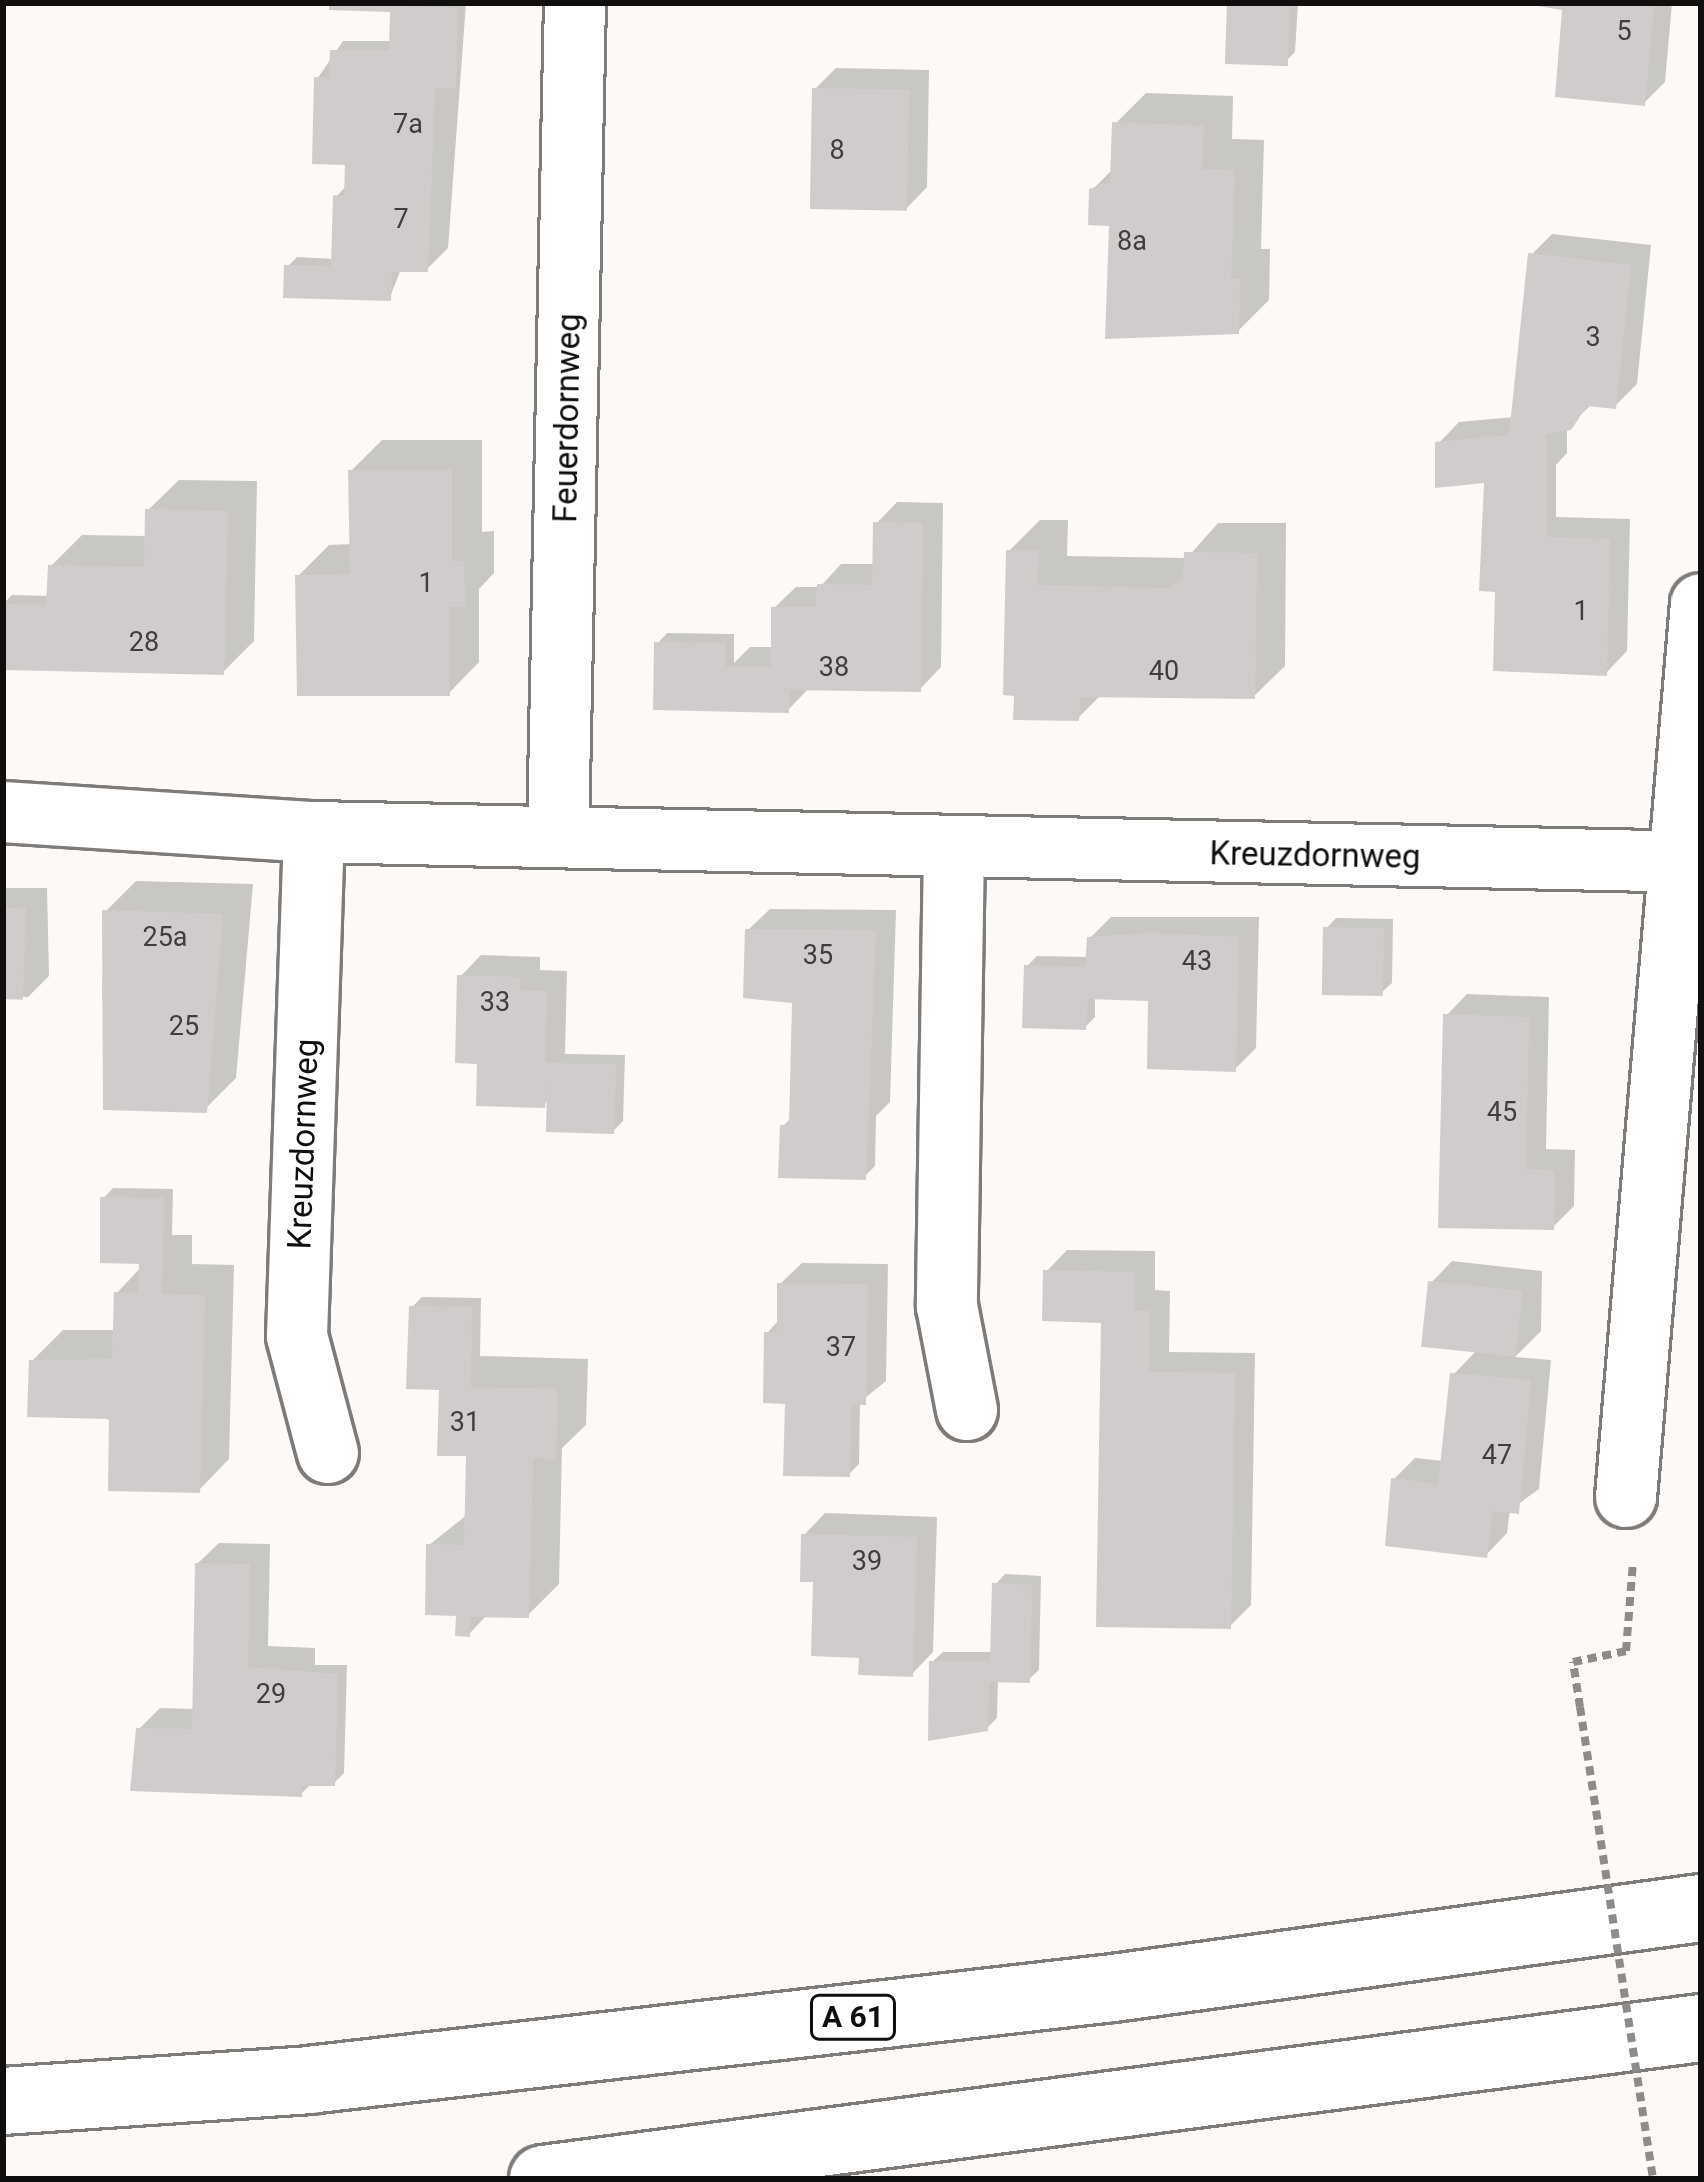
<!DOCTYPE html>
<html>
<head>
<meta charset="utf-8">
<style>
  body { margin:0 }
  #map { position:relative; width:1704px; height:2182px; overflow:hidden; background:#fcf9f6; font-family:Roboto,sans-serif }
  div>[style] { position:absolute }
  [style*='--x'] { left:calc(var(--x)*1px); top:calc(var(--y)*1px); width:calc(var(--w)*1px); rotate:calc(var(--a)*1deg) }
  .shadow>* { inset:0; background:#0003 }
  .building>* { inset:0; background:#d1cccb; transform-origin:0 0 }
  .path>* { height:8px; margin-top:-4px; transform-origin:0; background:repeating-linear-gradient(90deg,#8e8c8a 0 9px,transparent 0 15px) }
  .roads { filter:drop-shadow(3px 0 #7e7b79) drop-shadow(-3px 0 #7e7b79) drop-shadow(0 3px #7e7b79) drop-shadow(0 -3px #7e7b79) }
  .street>* { height:60px; margin:-30px; padding:0 30px; transform-origin:30px; border-radius:30px; background:#fff }
  .highway>* { height:66px; margin:-33px; padding:0 33px; transform-origin:33px; border-radius:33px; background:#fff }
  .path-bridge>* { height:8px; margin-top:-4px; transform-origin:0; background:repeating-linear-gradient(90deg,#8e8c8a 0 9px,transparent 0 15px) }
  span { translate:-50% -50%; white-space:nowrap; text-align:center; line-height:1.15; -webkit-text-stroke:10px #fff; paint-order:stroke }
  .number-label { font-size:27px; color:#403e3d }
  .number-label span { -webkit-text-stroke-width:0 }
  .shield-label span { padding:3px 9px; background:#fff; border:3px solid; border-radius:9px; -webkit-text-stroke-width:0 }
  .shield-label { font-size:30px; color:#100f0e; font-weight:700 }
  .street-label { font-size:33px; color:#100f0e }
  .frame { position:absolute; inset:0; border:6px solid #100f0e; pointer-events:none }
</style>
</head>
<body>
<div id="map">
  <div class="shadow">
    <div style="clip-path:polygon(332px 3px,466px 3px,448px 248px,427px 269px,401px 269px,390px 297px,287px 267px,297px 257px,334px 259px,336px 197px,347px 185px,348px 163px,317px 79px,343px 41px,392px 41px,397px 9px)"></div>
    <div style="clip-path:polygon(1233px 3px,1298px 3px,1295px 52px,1285px 62px)"></div>
    <div style="clip-path:polygon(1672px 3px,1665px 82px,1644px 103px,1565px 8px,1524px 4px)"></div>
    <div style="clip-path:polygon(836px 68px,929px 70px,927px 187px,906px 209px,815px 89px)"></div>
    <div style="clip-path:polygon(1146px 93px,1233px 96px,1232px 139px,1264px 140px,1261px 249px,1270px 249px,1269px 300px,1238px 331px,1112px 223px,1092px 190px,1114px 168px,1115px 124px)"></div>
    <div style="clip-path:polygon(1552px 234px,1651px 245px,1637px 384px,1615px 406px,1593px 403px,1567px 428px,1567px 453px,1556px 465px,1556px 517px,1630px 519px,1627px 651px,1606px 673px,1498px 589px,1487px 480px,1438px 444px,1459px 422px,1514px 417px,1531px 255px)"></div>
    <div style="clip-path:polygon(382px 440px,482px 440px,482px 532px,494px 531px,494px 573px,479px 589px,479px 662px,449px 693px,298px 576px,329px 545px,352px 544px,351px 471px)"></div>
    <div style="clip-path:polygon(179px 480px,257px 481px,254px 641px,223px 672px,3px 667px,3px 604px,12px 595px,50px 596px,51px 566px,82px 535px,147px 536px,148px 510px)"></div>
    <div style="clip-path:polygon(897px 502px,943px 503px,941px 667px,920px 689px,810px 687px,788px 710px,657px 644px,667px 633px,734px 634px,734px 663px,750px 647px,774px 647px,774px 608px,796px 587px,820px 587px,841px 564px,875px 564px,876px 524px)"></div>
    <div style="clip-path:polygon(1040px 520px,1068px 520px,1067px 556px,1187px 558px,1218px 523px,1286px 523px,1285px 666px,1254px 696px,1102px 694px,1078px 718px,1009px 551px)"></div>
    <div style="clip-path:polygon(136px 881px,253px 884px,236px 1078px,205px 1109px,102px 998px,105px 912px)"></div>
    <div style="clip-path:polygon(3px 888px,47px 888px,49px 976px,28px 997px,3px 996px)"></div>
    <div style="clip-path:polygon(770px 909px,896px 910px,890px 1102px,876px 1116px,875px 1166px,864px 1177px,783px 1126px,793px 1116px,795px 1000px,748px 930px)"></div>
    <div style="clip-path:polygon(1111px 917px,1259px 917px,1256px 1048px,1235px 1069px,1151px 998px,1095px 996px,1095px 1017px,1085px 1027px,1027px 966px,1037px 956px,1089px 957px,1090px 938px)"></div>
    <div style="clip-path:polygon(1336px 918px,1393px 919px,1392px 983px,1381px 993px,1326px 929px)"></div>
    <div style="clip-path:polygon(481px 955px,540px 957px,540px 970px,567px 971px,565px 1054px,625px 1055px,623px 1121px,613px 1131px,550px 1098px,543px 1105px,480px 1061px,460px 977px)"></div>
    <div style="clip-path:polygon(1467px 994px,1549px 997px,1546px 1149px,1575px 1150px,1574px 1206px,1553px 1227px,1446px 1016px)"></div>
    <div style="clip-path:polygon(113px 1188px,173px 1189px,172px 1235px,192px 1235px,192px 1264px,234px 1265px,229px 1459px,199px 1490px,32px 1361px,63px 1330px,116px 1330px,116px 1294px,142px 1266px,103px 1199px)"></div>
    <div style="clip-path:polygon(1067px 1250px,1155px 1251px,1155px 1290px,1170px 1291px,1169px 1352px,1255px 1353px,1251px 1605px,1230px 1626px,1104px 1320px,1046px 1272px)"></div>
    <div style="clip-path:polygon(1452px 1261px,1542px 1271px,1541px 1331px,1515px 1357px,1551px 1360px,1539px 1489px,1510px 1510px,1507px 1533px,1486px 1555px,1394px 1479px,1415px 1458px,1444px 1461px,1453px 1375px,1479px 1348px,1431px 1283px)"></div>
    <div style="clip-path:polygon(802px 1263px,888px 1264px,886px 1381px,860px 1402px,859px 1464px,849px 1474px,788px 1406px,767px 1333px,780px 1319px,780px 1284px)"></div>
    <div style="clip-path:polygon(422px 1297px,481px 1298px,480px 1356px,588px 1359px,586px 1425px,562px 1448px,559px 1584px,528px 1615px,488px 1614px,469px 1634px,429px 1545px,468px 1514px,470px 1453px,412px 1307px)"></div>
    <div style="clip-path:polygon(825px 1513px,937px 1517px,933px 1652px,912px 1674px,862px 1655px,816px 1579px,804px 1535px)"></div>
    <div style="clip-path:polygon(219px 1543px,270px 1544px,268px 1646px,315px 1648px,315px 1665px,347px 1665px,344px 1773px,334px 1783px,312px 1783px,301px 1794px,139px 1729px,160px 1708px,195px 1709px,197px 1564px)"></div>
    <div style="clip-path:polygon(1005px 1574px,1041px 1576px,1039px 1670px,1028px 1680px,998px 1679px,997px 1718px,987px 1728px,932px 1662px,943px 1652px,993px 1652px,995px 1585px)"></div>
  </div>
  <div class="building">
    <div style="clip-path:polygon(329px 3px,458px 8px,456px 88px,435px 88px,428px 272px,392px 272px,391px 301px,283px 298px,284px 265px,331px 266px,333px 195px,344px 196px,345px 165px,312px 164px,314px 77px,329px 78px,330px 50px,389px 50px,390px 12px,329px 10px)"></div>
    <div style="left:1227px;top:3px;width:63px;height:61px;rotate:2deg"></div>
    <div style="clip-path:polygon(1520px 3px,1654px 3px,1645px 106px,1555px 97px,1562px 10px)"></div>
    <div style="left:812px;top:88px;width:97px;height:121px;rotate:1deg"></div>
    <div style="clip-path:polygon(1112px 122px,1204px 126px,1202px 169px,1235px 170px,1231px 279px,1240px 279px,1239px 334px,1105px 339px,1109px 226px,1088px 225px,1089px 189px,1110px 182px)"></div>
    <div style="clip-path:polygon(1528px 253px,1631px 265px,1616px 409px,1587px 406px,1571px 430px,1547px 434px,1547px 537px,1610px 539px,1607px 676px,1493px 671px,1495px 592px,1479px 591px,1484px 483px,1435px 488px,1435px 442px,1509px 435px)"></div>
    <div style="clip-path:polygon(348px 470px,452px 470px,452px 561px,464px 561px,465px 607px,449px 607px,450px 696px,297px 696px,295px 575px,350px 574px)"></div>
    <div style="clip-path:polygon(145px 509px,228px 511px,224px 675px,3px 670px,3px 604px,46px 605px,48px 565px,144px 567px)"></div>
    <div style="clip-path:polygon(873px 522px,923px 523px,921px 692px,789px 690px,789px 713px,653px 710px,654px 642px,725px 643px,726px 667px,771px 667px,771px 607px,816px 607px,817px 584px,872px 585px)"></div>
    <div style="clip-path:polygon(1006px 550px,1039px 550px,1037px 585px,1171px 588px,1183px 576px,1184px 552px,1257px 553px,1255px 699px,1080px 697px,1079px 721px,1013px 720px,1014px 696px,1003px 695px)"></div>
    <div style="left:3px;top:908px;width:23px;height:91px;rotate:2deg"></div>
    <div style="clip-path:polygon(102px 910px,223px 914px,207px 1113px,103px 1110px)"></div>
    <div style="left:1323px;top:927px;width:61px;height:68px;rotate:1deg"></div>
    <div style="clip-path:polygon(745px 929px,876px 930px,866px 1180px,778px 1178px,780px 1125px,789px 1125px,792px 1003px,743px 998px)"></div>
    <div style="clip-path:polygon(1150px 933px,1239px 937px,1236px 1072px,1147px 1069px,1148px 1001px,1088px 999px,1086px 1030px,1022px 1028px,1024px 965px,1085px 967px,1087px 937px)"></div>
    <div style="clip-path:polygon(457px 975px,520px 977px,520px 990px,547px 991px,545px 1063px,616px 1064px,614px 1134px,546px 1132px,547px 1074px,545px 1108px,476px 1106px,477px 1064px,455px 1063px)"></div>
    <div style="clip-path:polygon(1443px 1014px,1529px 1017px,1526px 1169px,1555px 1170px,1554px 1230px,1438px 1228px)"></div>
    <div style="clip-path:polygon(100px 1197px,164px 1198px,162px 1294px,205px 1295px,200px 1493px,108px 1491px,109px 1419px,27px 1417px,29px 1360px,112px 1359px,114px 1292px,138px 1293px,139px 1264px,100px 1263px)"></div>
    <div style="clip-path:polygon(1043px 1270px,1135px 1272px,1135px 1310px,1149px 1311px,1149px 1372px,1235px 1373px,1231px 1629px,1096px 1627px,1101px 1323px,1042px 1321px)"></div>
    <div style="left:1428px;top:1281px;width:95px;height:66px;rotate:6deg"></div>
    <div style="clip-path:polygon(777px 1283px,868px 1284px,866px 1405px,851px 1405px,850px 1477px,783px 1476px,785px 1404px,763px 1403px,764px 1332px,777px 1332px)"></div>
    <div style="clip-path:polygon(409px 1306px,472px 1307px,471px 1387px,558px 1389px,556px 1459px,533px 1458px,529px 1618px,471px 1617px,470px 1637px,455px 1636px,456px 1616px,425px 1615px,426px 1544px,464px 1545px,466px 1456px,437px 1456px,439px 1390px,406px 1389px)"></div>
    <div style="clip-path:polygon(1450px 1373px,1531px 1380px,1519px 1514px,1493px 1511px,1487px 1558px,1385px 1546px,1391px 1478px,1438px 1484px)"></div>
    <div style="clip-path:polygon(801px 1534px,917px 1537px,913px 1677px,858px 1675px,859px 1658px,811px 1656px,813px 1582px,800px 1582px)"></div>
    <div style="clip-path:polygon(195px 1563px,250px 1564px,248px 1667px,338px 1674px,335px 1786px,302px 1786px,302px 1797px,130px 1791px,136px 1728px,192px 1729px)"></div>
    <div style="clip-path:polygon(992px 1583px,1032px 1585px,1030px 1683px,989px 1682px,988px 1731px,928px 1741px,929px 1661px,990px 1661px)"></div>
  </div>
  <div class="path">
    <div style="--x:1580;--y:1707;--w:46;--a:-98.8"></div>
    <div style="--x:1573;--y:1662;--w:54;--a:-11.7"></div>
    <div style="--x:1626;--y:1651;--w:88;--a:-85.5"></div>
  </div>
  <div class="roads">
    <div class="street">
      <div style="--x:3;--y:812;--w:312;--a:3.7"></div>
      <div style="--x:314;--y:832;--w:1387;--a:1.24"></div>
      <div style="--x:314;--y:832;--w:504;--a:91.93"></div>
      <div style="--x:297;--y:1336;--w:121;--a:75.2"></div>
      <div style="--x:558;--y:833;--w:830;--a:-88.83"></div>
      <div style="--x:954;--y:847;--w:459;--a:90.9"></div>
      <div style="--x:947;--y:1306;--w:106;--a:79.1"></div>
      <div style="--x:1626;--y:1497;--w:896;--a:-85.2"></div>
    </div>
    <div class="highway">
      <div style="--x:3;--y:2101;--w:306;--a:-3.9"></div>
      <div style="--x:308;--y:2080;--w:810;--a:-6.52"></div>
      <div style="--x:1113;--y:1988;--w:593;--a:-7.75"></div>
      <div style="--x:543;--y:2179;--w:1168;--a:-7.43"></div>
    </div>
  </div>
  <div class="path-bridge">
    <div style="--x:1580;--y:1707;--w:478;--a:81.2"></div>
  </div>
  <div class="number-label">
    <span style="left:1624px;top:32px">5</span>
    <span style="left:408px;top:125px">7a</span>
    <span style="left:837px;top:151px">8</span>
    <span style="left:401px;top:220px">7</span>
    <span style="left:1132px;top:242px">8a</span>
    <span style="left:1593px;top:338px">3</span>
    <span style="left:426px;top:584px">1</span>
    <span style="left:1581px;top:612px">1</span>
    <span style="left:144px;top:643px">28</span>
    <span style="left:834px;top:668px">38</span>
    <span style="left:1164px;top:672px">40</span>
    <span style="left:165px;top:938px">25a</span>
    <span style="left:818px;top:956px">35</span>
    <span style="left:1197px;top:962px">43</span>
    <span style="left:495px;top:1003px">33</span>
    <span style="left:184px;top:1027px">25</span>
    <span style="left:1502px;top:1113px">45</span>
    <span style="left:841px;top:1348px">37</span>
    <span style="left:465px;top:1423px">31</span>
    <span style="left:1497px;top:1456px">47</span>
    <span style="left:867px;top:1562px">39</span>
    <span style="left:271px;top:1695px">29</span>
  </div>
  <div class="shield-label">
    <span style="left:853px;top:2017px">A 61</span>
  </div>
  <div class="street-label">
    <span style="left:567px;top:418px;rotate:-89deg">Feuerdornweg</span>
    <span style="left:1315px;top:855px;rotate:1deg">Kreuzdornweg</span>
    <span style="left:303px;top:1144px;rotate:-88deg">Kreuzdornweg</span>
  </div>
  <div class="frame"></div>
</div>
</body>
</html>
